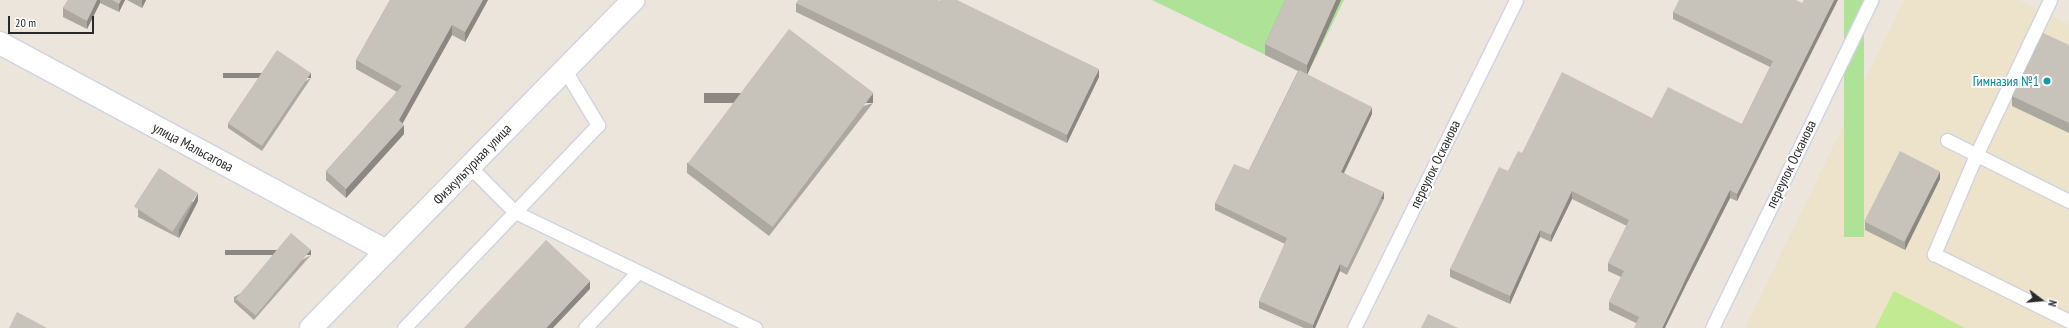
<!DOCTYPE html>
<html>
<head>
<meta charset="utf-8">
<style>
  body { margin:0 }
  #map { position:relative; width:2069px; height:328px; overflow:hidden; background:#ebe5db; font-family:"PT Sans Narrow",sans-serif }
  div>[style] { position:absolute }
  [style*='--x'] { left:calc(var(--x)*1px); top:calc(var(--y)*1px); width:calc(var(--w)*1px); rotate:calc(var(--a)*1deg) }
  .education>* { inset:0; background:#ede3ca }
  .green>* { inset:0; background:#aee297; transform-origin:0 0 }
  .pitch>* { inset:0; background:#c2ea93 }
  .roads { filter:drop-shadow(1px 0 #d0d3e2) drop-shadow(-1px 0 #d0d3e2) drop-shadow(0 1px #d0d3e2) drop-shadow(0 -1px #d0d3e2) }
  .lane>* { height:13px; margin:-6.5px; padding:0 6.5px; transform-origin:6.5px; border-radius:6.5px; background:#fff }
  .street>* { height:22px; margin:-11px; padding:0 11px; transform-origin:11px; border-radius:11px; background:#fff }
  .secondary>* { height:22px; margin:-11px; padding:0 11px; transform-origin:11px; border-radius:11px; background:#fff }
  .wall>* { inset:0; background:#aba8a0 }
  .shaded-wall>* { inset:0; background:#8b8882; transform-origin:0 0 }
  .building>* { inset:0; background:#c7c3ba; transform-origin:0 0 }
  .dots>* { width:11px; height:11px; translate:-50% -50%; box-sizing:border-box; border:2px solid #fff; border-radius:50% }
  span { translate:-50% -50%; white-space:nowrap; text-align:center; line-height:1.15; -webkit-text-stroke:4px #fff; paint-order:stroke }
  .culture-label { font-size:14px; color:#0d838f }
  .right { translate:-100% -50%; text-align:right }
  .street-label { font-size:14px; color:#292929 }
  .north { position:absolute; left:2021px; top:280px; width:40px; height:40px; -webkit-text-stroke:3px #fff; paint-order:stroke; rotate:106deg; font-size:11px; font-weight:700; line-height:16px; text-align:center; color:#292929 }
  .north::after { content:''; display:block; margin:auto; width:14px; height:18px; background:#292929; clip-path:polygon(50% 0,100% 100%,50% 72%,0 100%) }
  .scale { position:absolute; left:8px; top:16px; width:86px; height:18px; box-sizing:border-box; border:2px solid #292929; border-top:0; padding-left:5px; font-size:12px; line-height:14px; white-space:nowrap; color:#292929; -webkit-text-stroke:3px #fff; paint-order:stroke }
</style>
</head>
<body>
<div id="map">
  <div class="education">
    <div style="clip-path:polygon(1904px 0,2019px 0,2069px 24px,2069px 328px,1745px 328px)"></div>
  </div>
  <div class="green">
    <div style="clip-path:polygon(1152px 0,1344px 0,1307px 75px)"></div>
    <div style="left:1844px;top:0;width:20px;height:237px"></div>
  </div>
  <div class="pitch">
    <div style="clip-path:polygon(1894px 291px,1965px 328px,1875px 328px)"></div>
  </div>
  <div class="roads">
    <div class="lane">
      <div style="--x:2050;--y:0;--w:172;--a:115.5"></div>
      <div style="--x:1976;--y:155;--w:108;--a:113"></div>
      <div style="--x:1934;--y:254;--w:151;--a:26.4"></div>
      <div style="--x:1947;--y:140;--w:136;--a:26.6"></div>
      <div style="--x:470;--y:167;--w:64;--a:45"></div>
      <div style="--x:515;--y:212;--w:267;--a:25.8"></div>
      <div style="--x:404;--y:328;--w:281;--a:-46.3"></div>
      <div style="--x:598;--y:125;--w:64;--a:-121"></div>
      <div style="--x:585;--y:328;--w:77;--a:-46.6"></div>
      <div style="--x:1354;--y:328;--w:366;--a:-63.7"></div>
      <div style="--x:1712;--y:328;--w:365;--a:-64.1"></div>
    </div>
    <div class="street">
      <div style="--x:0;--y:43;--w:439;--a:28.3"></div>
    </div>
    <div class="secondary">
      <div style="--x:311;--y:328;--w:460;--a:-45.5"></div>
    </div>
  </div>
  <div class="wall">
    <div style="clip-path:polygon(68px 0,125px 0,119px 12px,100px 3px,87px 29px,63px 17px,63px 8px)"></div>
    <div style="clip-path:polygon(127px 0,146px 0,142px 8px)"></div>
    <div style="clip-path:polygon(389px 0,488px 0,465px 42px,452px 35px,402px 123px,404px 134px,346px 198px,326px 180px,326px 171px,397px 92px,356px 69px,356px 60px,390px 0)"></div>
    <div style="clip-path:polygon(1285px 0,1341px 0,1307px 75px,1372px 114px,1344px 173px,1384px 199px,1347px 275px,1340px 271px,1315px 328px,1304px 328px,1259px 308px,1259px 301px,1285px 244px,1215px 210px,1215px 203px,1249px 170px,1298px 71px,1265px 55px,1265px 44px)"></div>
    <div style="clip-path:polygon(1796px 0,1737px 201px,1730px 198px,1688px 281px,1636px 323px,1609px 310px,1609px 302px,1621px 277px,1608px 271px,1608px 263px,1627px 226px,1572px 199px,1551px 242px,1540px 237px,1510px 304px,1450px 277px,1450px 269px,1508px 171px,1522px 153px,1652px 118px,1742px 124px,1770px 67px,1673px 19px,1673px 12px)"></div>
    <div style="clip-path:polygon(796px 3px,1099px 77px,1067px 143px,796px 12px)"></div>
    <div style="clip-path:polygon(2069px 45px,2069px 133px,2012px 106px,2012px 96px)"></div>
    <div style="clip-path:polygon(311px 78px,262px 151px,228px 128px,228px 123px)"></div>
    <div style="clip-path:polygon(873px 103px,769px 236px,687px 173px,687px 163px)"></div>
    <div style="clip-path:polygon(1940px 179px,1905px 250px,1865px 230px,1865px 222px)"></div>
    <div style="clip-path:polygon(198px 201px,179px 238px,138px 217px,138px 209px)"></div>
    <div style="clip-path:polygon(311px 255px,254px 320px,234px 302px,234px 297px)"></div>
  </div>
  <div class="shaded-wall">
    <div style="clip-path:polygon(97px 0,100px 0,100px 3px,87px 29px,87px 21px)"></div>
    <div style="clip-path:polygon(121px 0,125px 0,119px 12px,119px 4px)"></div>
    <div style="clip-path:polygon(142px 0,146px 0,142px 8px)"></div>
    <div style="clip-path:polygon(483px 0,488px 0,465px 42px,465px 32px)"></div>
    <div style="clip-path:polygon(1336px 0,1341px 0,1307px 75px,1307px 65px)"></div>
    <div style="clip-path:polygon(1834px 0,1838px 0,1737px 201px,1737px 194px)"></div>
    <div style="clip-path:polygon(452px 25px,452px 35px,399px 130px,399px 120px)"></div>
    <div style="clip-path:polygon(1099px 69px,1099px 77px,1067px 143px,1067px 135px)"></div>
    <div style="left:311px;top:73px;width:5px;height:88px;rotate:90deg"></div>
    <div style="left:873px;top:93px;width:10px;height:169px;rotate:90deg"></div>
    <div style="clip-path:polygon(1372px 107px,1372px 114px,1341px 179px,1341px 172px)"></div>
    <div style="clip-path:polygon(404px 125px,404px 134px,346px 198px,346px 189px)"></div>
    <div style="clip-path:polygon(1940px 171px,1940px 179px,1905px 250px,1905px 242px)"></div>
    <div style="clip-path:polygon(1730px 190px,1730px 198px,1688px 281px,1665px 328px,1662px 328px,1688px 274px)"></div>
    <div style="clip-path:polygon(1572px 191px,1572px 199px,1551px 242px,1551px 235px)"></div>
    <div style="left:1384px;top:192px;width:7px;height:85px;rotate:90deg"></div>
    <div style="clip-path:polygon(198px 193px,198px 201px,179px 238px,179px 230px)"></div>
    <div style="clip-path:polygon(1540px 230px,1540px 237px,1510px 304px,1510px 296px)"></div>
    <div style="left:311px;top:250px;width:5px;height:86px;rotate:90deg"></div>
    <div style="clip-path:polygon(1340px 264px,1340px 271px,1315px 328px,1313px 328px,1313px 325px)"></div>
    <div style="clip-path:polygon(590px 281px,590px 289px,553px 328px,546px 328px)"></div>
  </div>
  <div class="building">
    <div style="clip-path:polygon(68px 0,97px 0,87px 21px,63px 8px)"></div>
    <div style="clip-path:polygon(112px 0,121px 0,119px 4px)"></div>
    <div style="clip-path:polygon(390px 0,483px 0,465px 32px,452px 25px,399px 120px,404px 125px,346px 189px,326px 171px,402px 86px,356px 60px)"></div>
    <div style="clip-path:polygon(798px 0,938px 0,940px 1px,940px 0,957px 0,1099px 69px,1067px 135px,796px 3px)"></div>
    <div style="clip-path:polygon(1285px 0,1336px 0,1307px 65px,1265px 44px)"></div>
    <div style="clip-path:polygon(1679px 0,1796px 0,1802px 3px,1804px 0,1834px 0,1737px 194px,1730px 190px,1688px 274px,1662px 328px,1634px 328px,1639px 317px,1609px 302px,1624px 271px,1608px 263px,1629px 220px,1572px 191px,1551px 235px,1540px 230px,1510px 296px,1450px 269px,1499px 167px,1508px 171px,1518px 151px,1522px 153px,1562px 72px,1652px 118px,1668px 87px,1742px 124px,1773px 61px,1673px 12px)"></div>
    <div style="left:789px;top:29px;width:106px;height:168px;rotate:37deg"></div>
    <div style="clip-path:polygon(2043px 33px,2069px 45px,2069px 123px,2012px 96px)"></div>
    <div style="left:277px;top:50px;width:41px;height:88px;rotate:34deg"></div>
    <div style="clip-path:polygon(1299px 70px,1372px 107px,1341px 172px,1384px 192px,1347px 268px,1340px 264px,1313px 325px,1259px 301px,1287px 238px,1215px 203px,1234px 164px,1249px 170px)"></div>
    <div style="left:1900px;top:151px;width:45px;height:79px;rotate:27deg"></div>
    <div style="left:159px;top:168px;width:46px;height:46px;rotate:33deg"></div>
    <div style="left:291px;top:233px;width:26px;height:86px;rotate:40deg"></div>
    <div style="clip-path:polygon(546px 240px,590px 281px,546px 328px,464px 328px)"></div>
    <div style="clip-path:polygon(17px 312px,47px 328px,9px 328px)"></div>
    <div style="clip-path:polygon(1428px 314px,1458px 328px,1421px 328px)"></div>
  </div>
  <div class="dots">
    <div style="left:2047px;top:81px;background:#0f9aa8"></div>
  </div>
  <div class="culture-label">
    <span class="right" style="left:2039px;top:81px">Гимназия №1</span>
  </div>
  <div class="street-label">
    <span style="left:193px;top:147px;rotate:28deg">улица Мальсагова</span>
    <span style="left:472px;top:164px;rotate:-46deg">Физкультурная улица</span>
    <span style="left:1435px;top:164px;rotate:-64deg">переулок Осканова</span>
    <span style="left:1791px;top:164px;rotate:-64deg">переулок Осканова</span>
  </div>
  <div class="north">N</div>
  <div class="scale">20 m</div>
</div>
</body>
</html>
